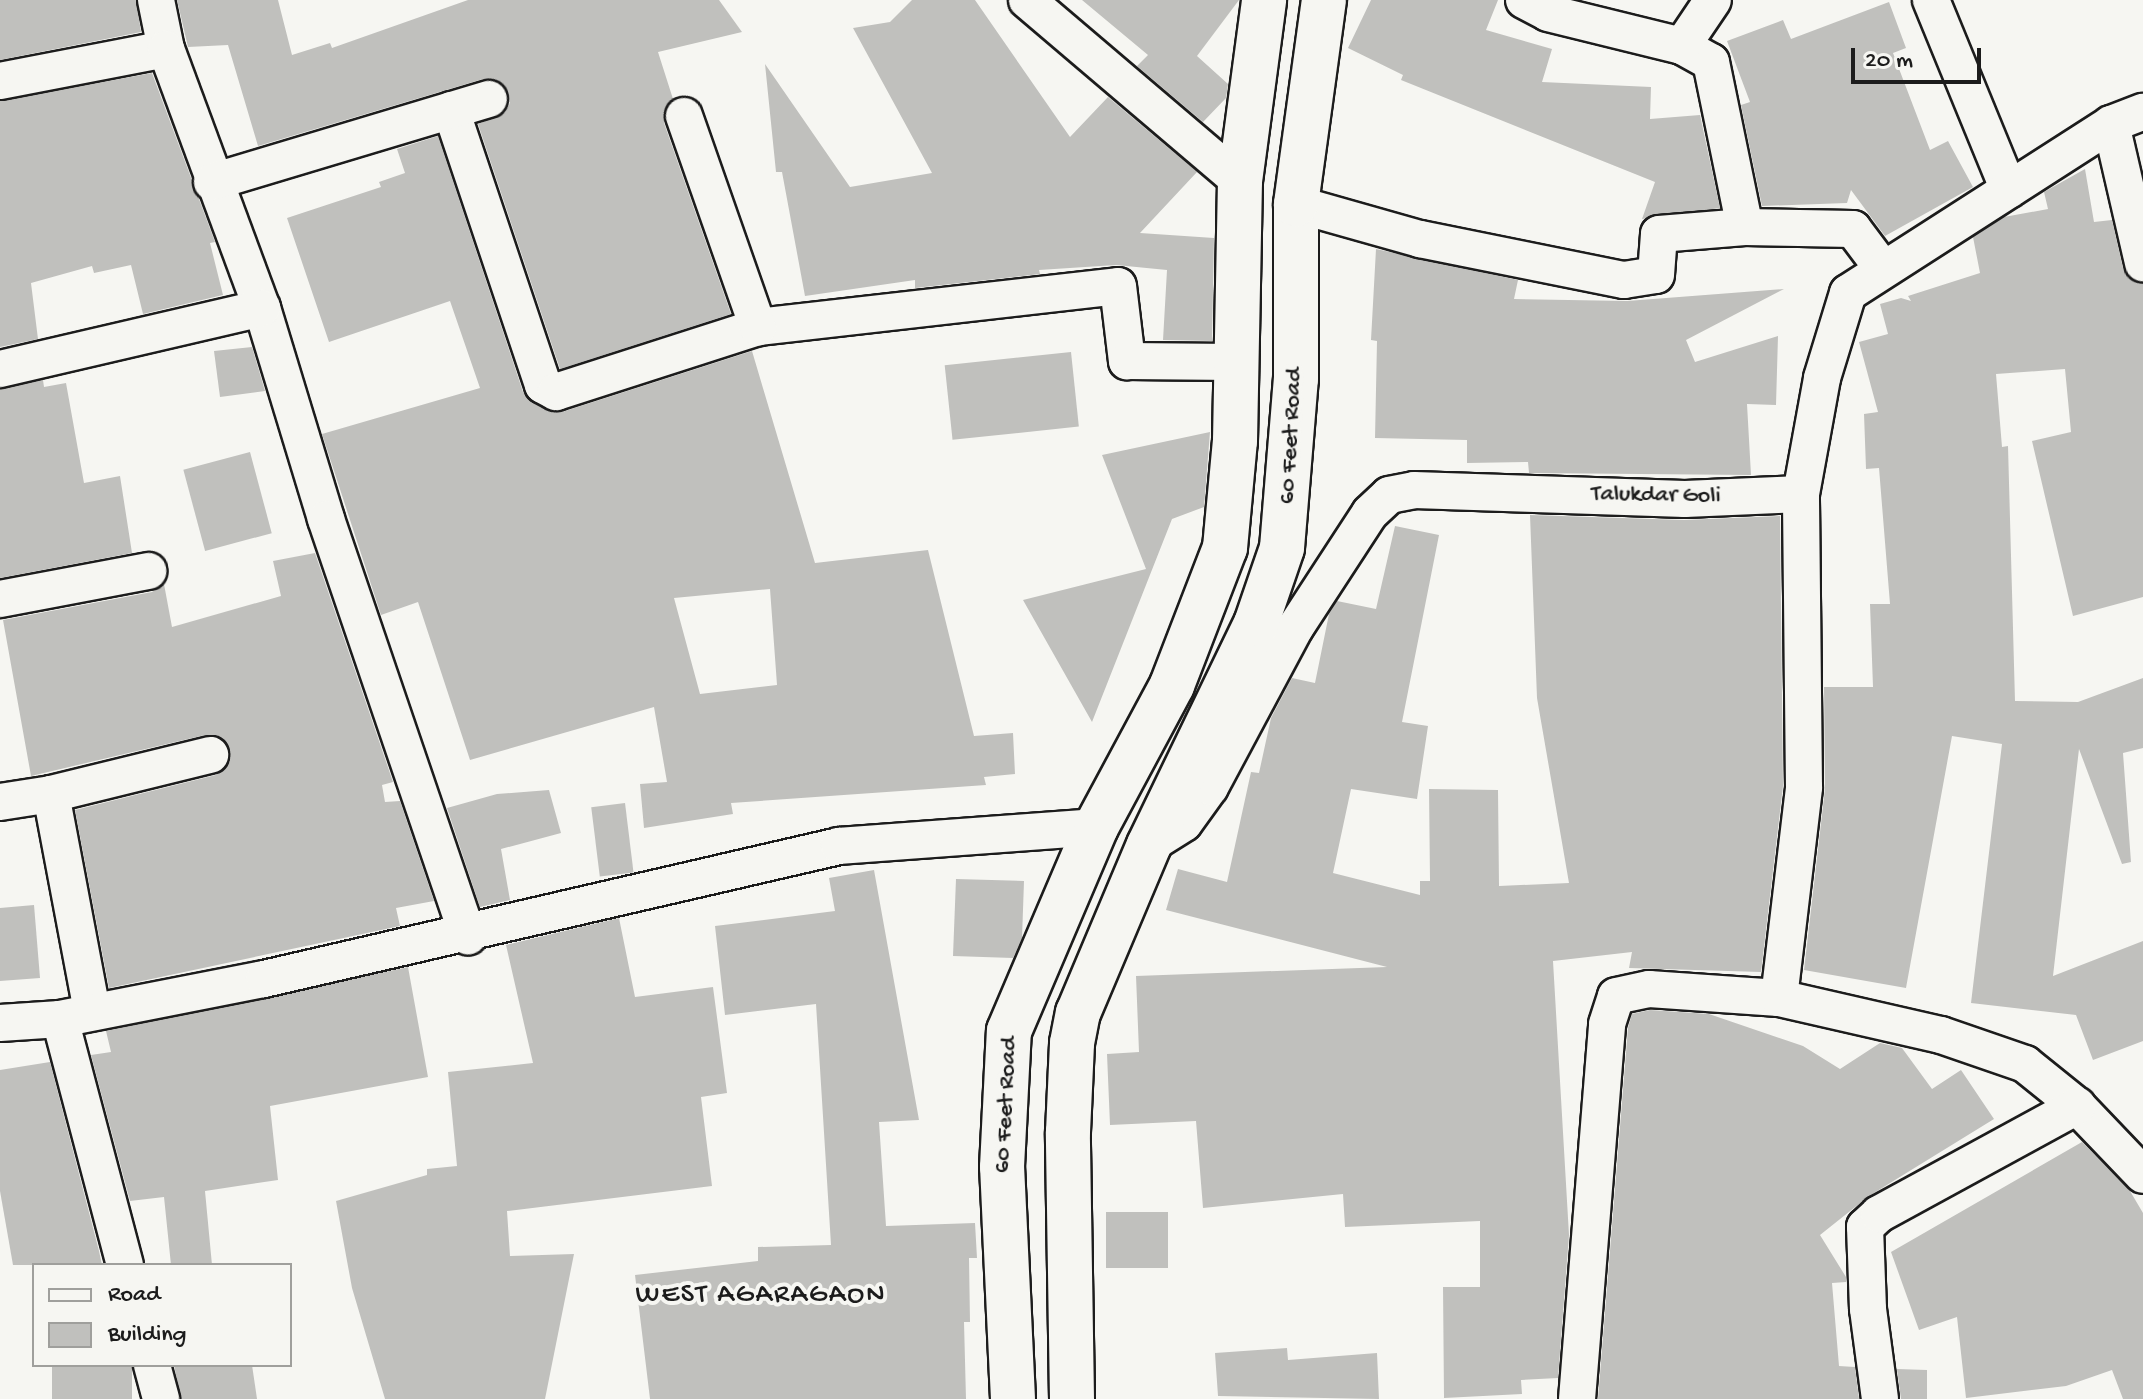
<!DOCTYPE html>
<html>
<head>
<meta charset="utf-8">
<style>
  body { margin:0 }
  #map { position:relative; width:2143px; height:1399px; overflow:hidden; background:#f6f6f2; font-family:"Gochi Hand",sans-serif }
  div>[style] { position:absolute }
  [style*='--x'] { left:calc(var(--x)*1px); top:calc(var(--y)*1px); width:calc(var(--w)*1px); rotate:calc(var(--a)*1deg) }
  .building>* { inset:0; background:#c0c0bd; transform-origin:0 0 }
  .roads { filter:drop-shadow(2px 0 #1c1c1c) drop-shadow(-2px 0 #1c1c1c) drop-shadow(0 2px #1c1c1c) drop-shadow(0 -2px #1c1c1c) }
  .minor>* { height:36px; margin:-18px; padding:0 18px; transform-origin:18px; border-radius:18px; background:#f6f6f2 }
  .tertiary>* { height:44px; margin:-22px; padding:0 22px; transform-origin:22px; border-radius:22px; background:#f6f6f2 }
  span { translate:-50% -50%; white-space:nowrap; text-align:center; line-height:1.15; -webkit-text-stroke:8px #f6f6f2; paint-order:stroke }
  .street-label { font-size:24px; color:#1c1c1c }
  .quarter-label { font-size:28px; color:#1c1c1c; letter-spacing:2px }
  .legend { position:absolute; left:32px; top:1263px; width:260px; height:104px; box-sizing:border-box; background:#f6f6f2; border:2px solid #9f9f9c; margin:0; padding:10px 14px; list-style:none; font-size:24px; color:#1c1c1c }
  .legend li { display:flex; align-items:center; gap:16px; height:40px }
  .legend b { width:40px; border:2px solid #9f9f9c }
  .scale { position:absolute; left:1851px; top:48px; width:130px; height:36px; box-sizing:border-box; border:4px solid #1c1c1c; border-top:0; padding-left:10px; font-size:24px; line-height:28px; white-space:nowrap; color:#1c1c1c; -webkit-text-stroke:6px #f6f6f2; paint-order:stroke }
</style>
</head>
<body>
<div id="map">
  <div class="building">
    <div style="clip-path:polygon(0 0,136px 0,141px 32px,0 60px)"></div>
    <div style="clip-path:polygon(177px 0,278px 0,292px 55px,330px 43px,332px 48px,468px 0,719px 0,742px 32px,658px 52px,673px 99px,664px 111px,664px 123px,731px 314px,560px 369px,478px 124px,505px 113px,510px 103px,504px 84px,483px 79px,258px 146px,228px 45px,188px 47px)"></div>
    <div style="clip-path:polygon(912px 0,975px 0,1070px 137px,1108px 97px,1197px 172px,1140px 233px,1214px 238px,1212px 341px,1163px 340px,1167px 270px,1116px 265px,1039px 270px,1040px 274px,915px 288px,915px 280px,805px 296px,782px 172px,776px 172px,765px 64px,850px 187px,932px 173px,853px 28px,890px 22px)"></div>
    <div style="clip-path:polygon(1082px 0,1239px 0,1197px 56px,1228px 84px,1226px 98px,1203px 122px,1137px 66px,1148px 55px)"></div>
    <div style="clip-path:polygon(1371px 0,1498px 0,1486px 30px,1552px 49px,1542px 82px,1651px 87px,1650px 119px,1700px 115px,1720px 208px,1642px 219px,1655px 182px,1401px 80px,1403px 75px,1348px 48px)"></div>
    <div style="clip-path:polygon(1889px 2px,1906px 48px,1893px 53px,1930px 150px,1948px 141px,1973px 187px,1885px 236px,1851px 190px,1847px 203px,1762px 206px,1741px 105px,1750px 102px,1727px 41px,1783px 20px,1791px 39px)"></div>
    <div style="clip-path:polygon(152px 73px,215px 242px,210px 243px,223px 295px,143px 314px,131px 265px,94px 273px,92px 266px,31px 283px,38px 339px,0 347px,0 101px)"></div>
    <div style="clip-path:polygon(evenodd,438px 136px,523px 392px,532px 403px,562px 412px,752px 351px,815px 563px,928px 550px,974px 736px,1013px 733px,1015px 774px,984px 777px,986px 785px,731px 803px,733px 814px,644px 828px,640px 784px,667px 782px,654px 707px,470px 760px,418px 602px,381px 615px,322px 434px,480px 388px,450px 301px,329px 342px,287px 218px,381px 187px,379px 182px,405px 173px,397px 149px,438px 136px,770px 589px,777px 685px,700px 694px,674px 598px,770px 589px)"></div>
    <div style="clip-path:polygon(2085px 169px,2094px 222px,2112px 220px,2123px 268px,2128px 278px,2143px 283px,2143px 597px,2073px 616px,2032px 441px,2071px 432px,2065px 369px,1996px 374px,2002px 447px,2008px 446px,2015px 701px,2078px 702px,2143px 678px,2143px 748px,2123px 753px,2131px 862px,2122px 864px,2079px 749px,2053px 976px,2143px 941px,2143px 1041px,2093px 1060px,2076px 1015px,1971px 1003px,2002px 744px,1952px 736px,1906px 988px,1804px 970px,1825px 789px,1824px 687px,1873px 687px,1870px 604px,1890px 604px,1879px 468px,1866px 469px,1864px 414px,1878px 412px,1859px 342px,1888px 334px,1880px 304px,1901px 298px,1911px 301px,1908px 296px,1980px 273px,1973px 237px,2004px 217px,2048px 209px,2044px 192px)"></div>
    <div style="clip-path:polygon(1376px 249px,1518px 280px,1514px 299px,1627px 301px,1784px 289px,1686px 340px,1695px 362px,1778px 336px,1776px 405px,1747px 404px,1751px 475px,1529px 473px,1528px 462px,1467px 463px,1467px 440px,1375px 438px,1377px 341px,1371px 340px)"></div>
    <div style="clip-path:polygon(252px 347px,265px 391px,220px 397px,214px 351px)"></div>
    <div style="left:1071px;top:352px;width:75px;height:127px;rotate:84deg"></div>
    <div style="clip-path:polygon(43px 380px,44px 387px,66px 383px,84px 483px,120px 476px,132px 553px,0 578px,0 389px)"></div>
    <div style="clip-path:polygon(1210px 432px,1204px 507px,1172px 519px,1092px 722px,1023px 600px,1146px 569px,1102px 455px)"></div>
    <div style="left:250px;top:452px;width:84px;height:69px;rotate:75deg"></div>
    <div style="clip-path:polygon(1530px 515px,1684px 520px,1780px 516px,1783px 786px,1761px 972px,1629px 968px,1632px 952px,1553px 961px,1569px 1235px,1558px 1378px,1521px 1380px,1522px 1394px,1444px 1398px,1443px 1287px,1480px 1287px,1480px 1221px,1345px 1227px,1343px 1194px,1203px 1208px,1196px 1121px,1110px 1125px,1107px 1054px,1139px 1052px,1136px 976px,1387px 967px,1166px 910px,1178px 869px,1227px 882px,1251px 772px,1259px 773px,1271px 718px,1292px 678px,1315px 683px,1329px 614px,1337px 601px,1376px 609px,1395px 526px,1439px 535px,1402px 722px,1428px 726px,1417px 799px,1351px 789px,1333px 873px,1420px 895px,1420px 881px,1430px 881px,1429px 789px,1498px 790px,1499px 886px,1569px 883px,1537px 698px)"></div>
    <div style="clip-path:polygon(315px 553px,393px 782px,382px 785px,385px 802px,400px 801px,434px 901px,396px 908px,400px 926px,109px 988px,75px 810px,216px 775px,230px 762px,230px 749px,217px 735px,205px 735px,31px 776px,3px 620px,152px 592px,164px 584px,172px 627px,281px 596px,273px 561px)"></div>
    <div style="clip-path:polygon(549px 790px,561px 833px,501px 849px,510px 900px,480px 907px,447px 808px,497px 794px)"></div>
    <div style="left:625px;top:803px;width:70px;height:34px;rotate:83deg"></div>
    <div style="clip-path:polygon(874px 870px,919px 1120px,879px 1122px,886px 1226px,975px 1223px,977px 1258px,969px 1258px,970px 1322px,964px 1322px,966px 1399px,650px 1399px,635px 1275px,758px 1261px,758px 1247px,831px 1245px,816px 1004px,725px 1015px,715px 926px,835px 911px,829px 878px)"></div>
    <div style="clip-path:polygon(956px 879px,1024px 881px,1022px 938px,1013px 958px,953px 956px)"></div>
    <div style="clip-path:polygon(34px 905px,40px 978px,0 981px,0 908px)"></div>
    <div style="clip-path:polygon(619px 918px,635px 997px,713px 987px,727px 1093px,701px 1097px,712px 1186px,507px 1211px,510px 1256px,574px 1254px,545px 1399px,385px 1399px,352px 1288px,336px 1201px,427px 1175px,427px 1169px,457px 1166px,448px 1072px,533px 1063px,506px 945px)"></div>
    <div style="clip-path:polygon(408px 967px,428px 1077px,270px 1106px,278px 1180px,205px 1191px,212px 1265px,171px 1265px,164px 1197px,130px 1201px,91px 1055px,111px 1052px,106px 1031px)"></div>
    <div style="clip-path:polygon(1650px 1010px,1709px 1014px,1803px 1046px,1840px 1069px,1880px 1043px,1902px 1048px,1932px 1089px,1961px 1070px,1994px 1119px,1869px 1196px,1820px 1235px,1846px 1277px,1846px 1282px,1832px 1283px,1839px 1366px,1855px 1367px,1859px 1399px,1598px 1399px,1628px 1028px,1632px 1014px)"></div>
    <div style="clip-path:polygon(50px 1062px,99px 1251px,102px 1265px,13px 1265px,0 1191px,0 1070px)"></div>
    <div style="clip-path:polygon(2082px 1142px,2130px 1191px,2143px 1213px,2143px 1399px,2123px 1399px,2112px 1370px,2066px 1386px,1966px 1398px,1957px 1317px,1919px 1330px,1891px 1252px)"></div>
    <div style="left:1168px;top:1212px;width:56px;height:62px;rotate:90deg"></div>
    <div style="clip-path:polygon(1287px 1348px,1288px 1360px,1377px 1353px,1379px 1399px,1218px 1396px,1215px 1353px)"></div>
    <div style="left:52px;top:1365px;width:80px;height:34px"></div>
    <div style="clip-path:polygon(174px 1365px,252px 1365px,257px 1399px,181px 1399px)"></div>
    <div style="clip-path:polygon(1897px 1369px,1927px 1370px,1927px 1399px,1901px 1399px)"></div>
  </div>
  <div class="roads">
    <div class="minor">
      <div style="--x:156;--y:0;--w:50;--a:78.5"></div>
      <div style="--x:1027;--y:0;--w:280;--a:40.4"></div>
      <div style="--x:1524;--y:0;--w:27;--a:28"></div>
      <div style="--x:1548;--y:13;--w:138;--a:13.8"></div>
      <div style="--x:1682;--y:46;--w:33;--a:29"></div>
      <div style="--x:1711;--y:62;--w:168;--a:78.4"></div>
      <div style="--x:1931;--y:0;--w:205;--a:67.7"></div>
      <div style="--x:1682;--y:46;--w:55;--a:-56"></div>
      <div style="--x:0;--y:81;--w:169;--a:-10.9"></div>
      <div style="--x:166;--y:49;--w:276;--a:69.7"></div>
      <div style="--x:262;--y:308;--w:220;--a:73.1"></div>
      <div style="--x:326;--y:519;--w:441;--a:71.2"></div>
      <div style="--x:451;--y:110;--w:290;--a:71.5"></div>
      <div style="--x:543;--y:385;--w:15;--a:28"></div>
      <div style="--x:556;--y:392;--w:212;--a:-17.8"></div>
      <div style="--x:758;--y:327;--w:362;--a:-6.5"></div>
      <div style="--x:1118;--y:286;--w:76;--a:83.2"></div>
      <div style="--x:1127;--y:361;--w:108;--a:0.5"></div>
      <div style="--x:684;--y:116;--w:224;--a:70.7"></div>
      <div style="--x:2111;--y:124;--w:143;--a:77"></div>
      <div style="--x:212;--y:182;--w:289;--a:-16.7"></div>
      <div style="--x:1296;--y:204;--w:129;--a:15.8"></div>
      <div style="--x:1420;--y:239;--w:208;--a:11.4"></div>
      <div style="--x:1624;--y:280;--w:32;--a:-9"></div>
      <div style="--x:1656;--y:275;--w:41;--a:-85.8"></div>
      <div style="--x:1659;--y:234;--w:86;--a:-4.7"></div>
      <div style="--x:1745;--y:227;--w:108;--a:1.1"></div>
      <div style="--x:1853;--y:229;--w:50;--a:53.1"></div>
      <div style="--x:0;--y:369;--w:269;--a:-13.1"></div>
      <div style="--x:0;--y:599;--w:151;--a:-10.7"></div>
      <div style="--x:51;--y:794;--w:164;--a:-13.8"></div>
      <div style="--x:0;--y:802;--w:52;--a:-8.9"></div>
      <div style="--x:51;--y:794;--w:222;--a:79.3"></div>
      <div style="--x:1149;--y:845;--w:41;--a:-32.2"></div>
      <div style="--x:1184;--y:823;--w:44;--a:-54.2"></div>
      <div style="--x:1210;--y:787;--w:180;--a:-61.9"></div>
      <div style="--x:1295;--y:628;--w:137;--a:-56.9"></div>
      <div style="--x:1370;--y:513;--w:26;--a:-43"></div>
      <div style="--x:1389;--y:495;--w:25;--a:-11"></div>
      <div style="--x:1414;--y:490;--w:271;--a:1.9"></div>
      <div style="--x:1685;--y:499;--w:116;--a:-2.5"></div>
      <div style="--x:1801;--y:494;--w:118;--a:-79.7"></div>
      <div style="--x:1822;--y:378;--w:89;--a:-73"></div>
      <div style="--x:1848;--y:293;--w:313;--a:-32.7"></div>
      <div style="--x:2111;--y:124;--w:34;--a:-21"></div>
      <div style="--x:1779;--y:998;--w:166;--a:12.9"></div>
      <div style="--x:1941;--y:1035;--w:89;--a:19"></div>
      <div style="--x:2025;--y:1064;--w:67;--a:38.9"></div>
      <div style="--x:2077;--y:1106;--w:95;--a:46.3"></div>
      <div style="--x:60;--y:1019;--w:254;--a:75.2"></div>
      <div style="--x:0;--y:1023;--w:60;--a:-3.8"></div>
      <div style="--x:60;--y:1019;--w:208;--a:-11.1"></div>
      <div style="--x:264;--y:979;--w:590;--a:-13.02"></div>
      <div style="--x:839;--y:846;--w:258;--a:-4.2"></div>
      <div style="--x:152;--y:1365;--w:35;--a:75"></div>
      <div style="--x:1577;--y:1399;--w:376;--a:-85.4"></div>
      <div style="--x:1607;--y:1024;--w:29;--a:-72"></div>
      <div style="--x:1616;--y:996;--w:34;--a:-12"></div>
      <div style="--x:1649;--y:989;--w:130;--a:4"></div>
      <div style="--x:1779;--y:998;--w:212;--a:-83.2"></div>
      <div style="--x:1804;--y:787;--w:293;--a:-90.6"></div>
      <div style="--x:1880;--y:1399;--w:91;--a:-97.6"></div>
      <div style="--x:1868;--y:1309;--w:82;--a:-92.1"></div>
      <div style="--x:1865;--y:1227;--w:19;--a:-43"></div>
      <div style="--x:1879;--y:1214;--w:226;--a:-28.6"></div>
    </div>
    <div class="tertiary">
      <div style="--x:1013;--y:1399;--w:232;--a:-92.7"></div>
      <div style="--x:1002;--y:1167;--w:136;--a:-87.1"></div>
      <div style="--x:1009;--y:1031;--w:222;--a:-66.9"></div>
      <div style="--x:1096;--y:827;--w:161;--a:-61.8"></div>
      <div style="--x:1172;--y:685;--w:147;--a:-68.9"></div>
      <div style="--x:1225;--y:548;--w:107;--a:-84.7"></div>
      <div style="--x:1235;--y:441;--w:260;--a:-88.9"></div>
      <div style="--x:1240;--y:181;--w:183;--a:-82.4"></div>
      <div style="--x:1072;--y:1399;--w:267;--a:-90.9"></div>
      <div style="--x:1068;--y:1132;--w:89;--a:-87.4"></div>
      <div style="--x:1072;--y:1043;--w:31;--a:-79"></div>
      <div style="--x:1078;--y:1013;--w:182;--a:-67.1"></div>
      <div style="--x:1149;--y:845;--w:246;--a:-64.2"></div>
      <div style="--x:1256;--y:624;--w:80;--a:-71.1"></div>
      <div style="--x:1282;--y:548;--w:170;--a:-85.3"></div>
      <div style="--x:1296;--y:379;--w:175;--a:-90"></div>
      <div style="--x:1296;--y:204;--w:206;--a:-82.2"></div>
    </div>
  </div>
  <div class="street-label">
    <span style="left:1292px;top:436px;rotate:-87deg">60 Feet Road</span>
    <span style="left:1656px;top:496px;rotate:1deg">Talukdar Goli</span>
    <span style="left:1007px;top:1105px;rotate:-87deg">60 Feet Road</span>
  </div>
  <div class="quarter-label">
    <span style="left:761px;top:1296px">WEST AGARAGAON</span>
  </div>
  <ul class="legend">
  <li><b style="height:10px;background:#f6f6f2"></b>Road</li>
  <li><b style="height:22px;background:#c0c0bd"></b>Building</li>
  </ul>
  <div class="scale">20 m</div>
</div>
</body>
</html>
